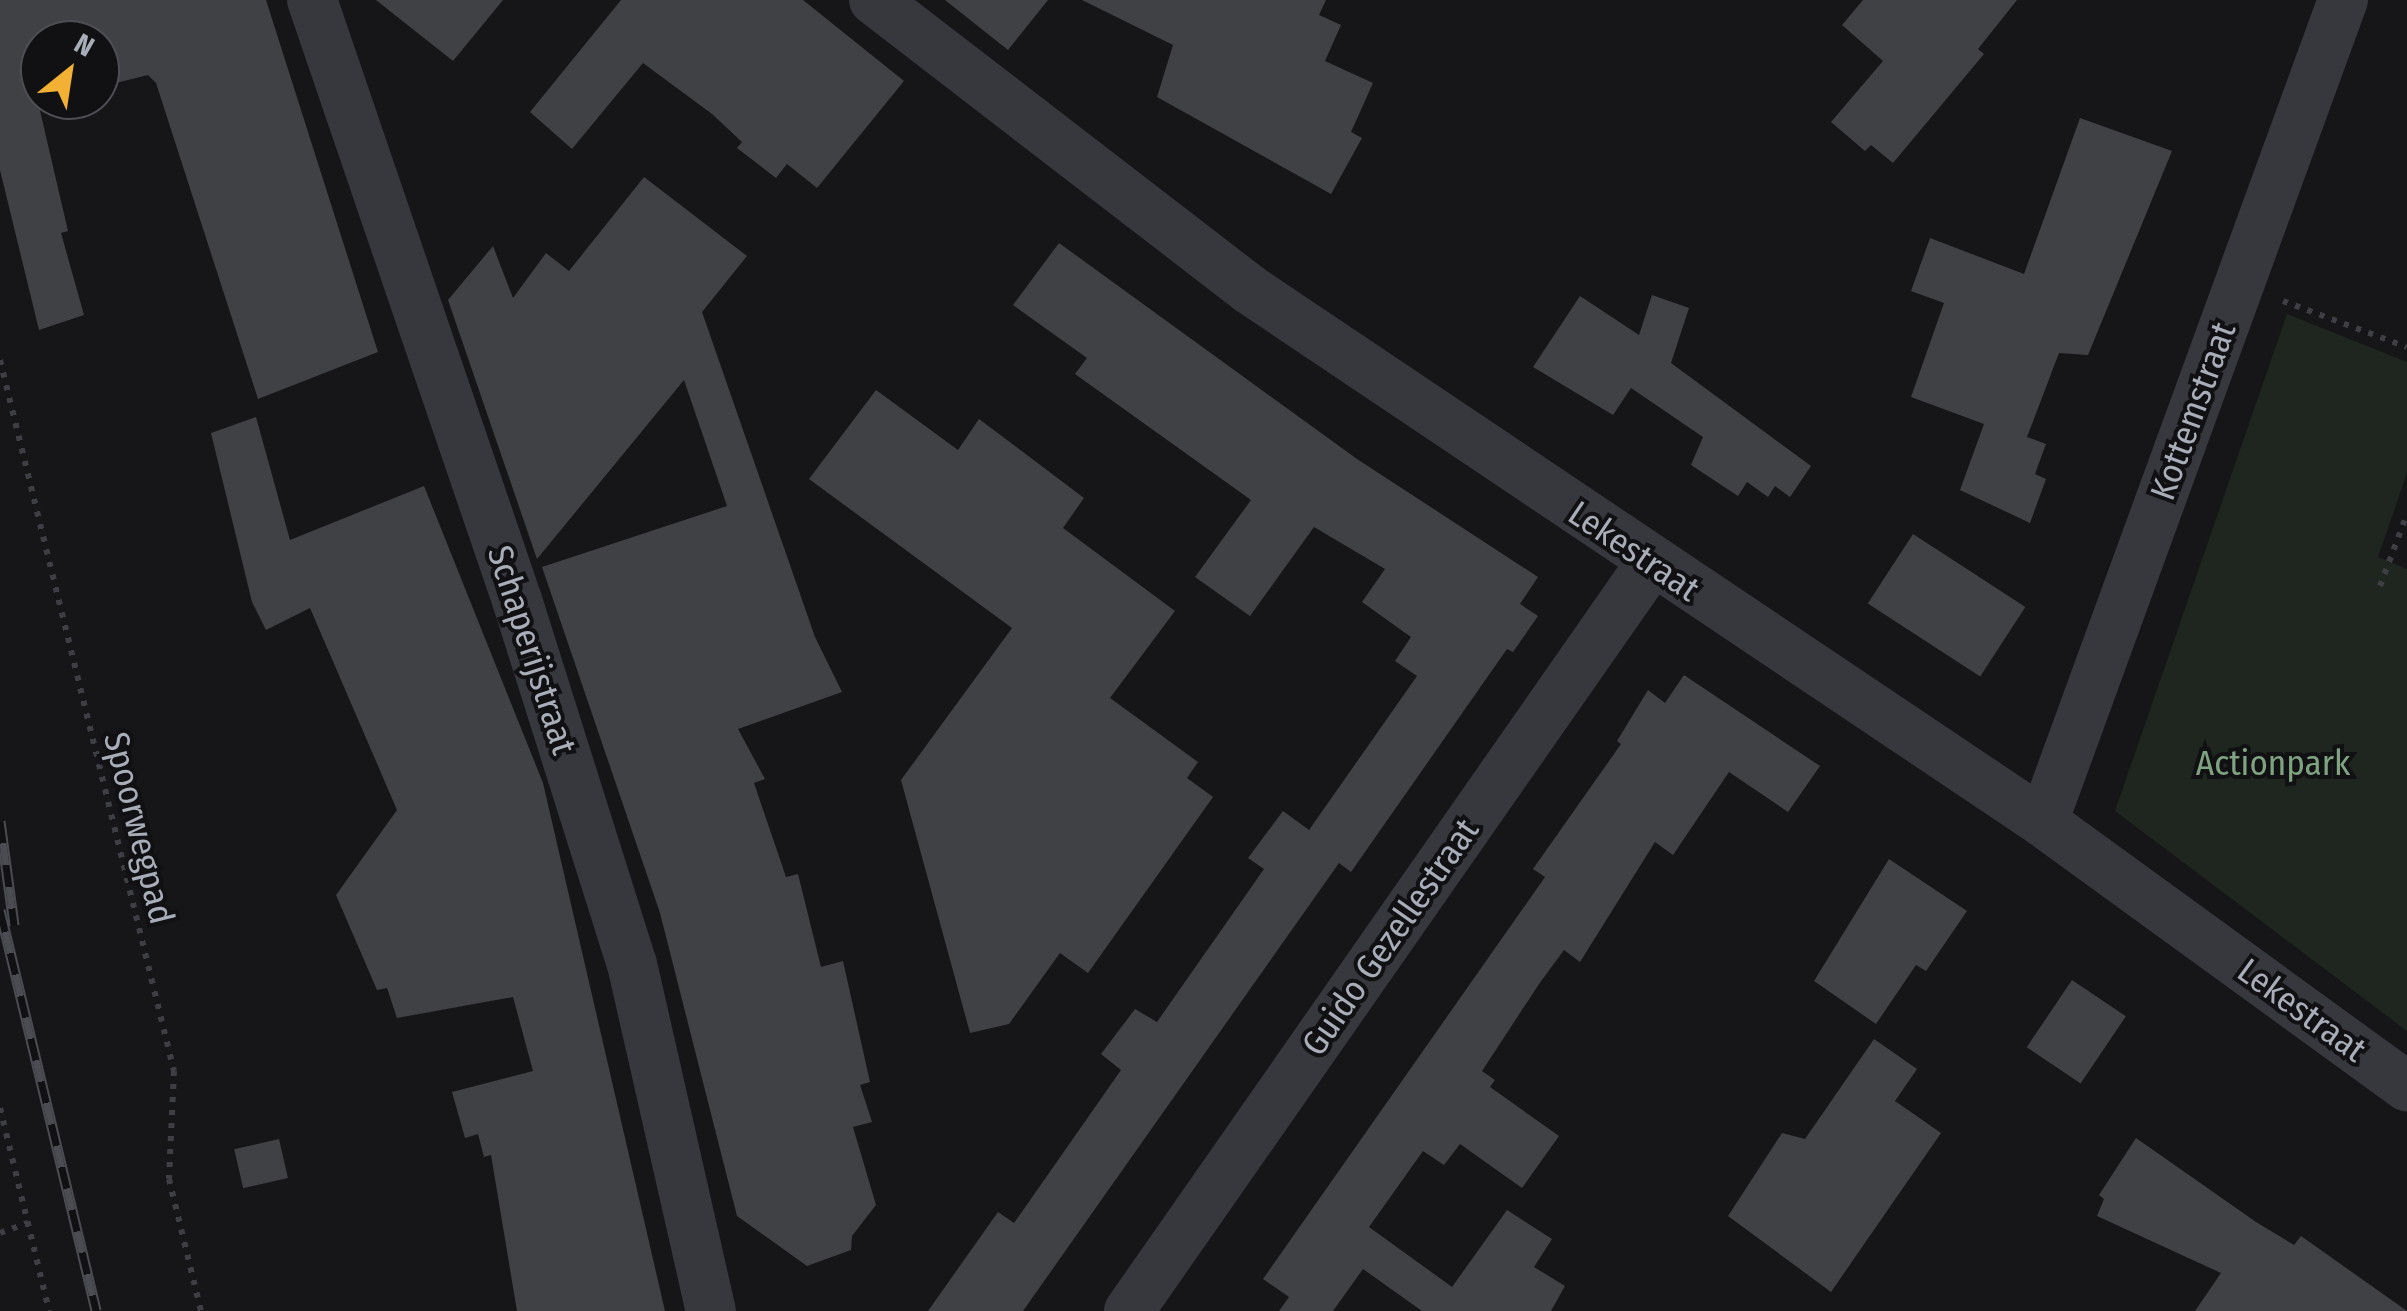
<!DOCTYPE html>
<html>
<head>
<meta charset="utf-8">
<style>
  body { margin:0 }
  #map { position:relative; width:2407px; height:1311px; overflow:hidden; background:#161618; font-family:"Fira Sans Condensed",sans-serif }
  div>[style] { position:absolute }
  [style*='--x'] { left:calc(var(--x)*1px); top:calc(var(--y)*1px); width:calc(var(--w)*1px); rotate:calc(var(--a)*1deg) }
  .green>* { inset:0; background:#1e261f }
  .building>* { inset:0; background:#404145; transform-origin:0 0 }
  .path>* { height:6px; margin-top:-3px; transform-origin:0; background:repeating-linear-gradient(90deg,#3d3f44 0 5px,transparent 0 13px) }
  .street>* { height:50px; margin:-25px; padding:0 25px; transform-origin:25px; border-radius:25px; background:#37383d }
  .rail>* { height:11px; margin-top:-5.5px; transform-origin:0; background:repeating-linear-gradient(90deg,#111113 0 22px,#4a4c52 0 44px); box-sizing:border-box; border-block:2px solid #4a4c52 }
  span { translate:-50% -50%; white-space:nowrap; text-align:center; line-height:1.15; -webkit-text-stroke:8px #111113; paint-order:stroke }
  .street-label { font-size:35px; color:#a8adb8 }
  .park-label { font-size:35px; color:#7fa381 }
  .north { position:absolute; left:20px; top:20px; width:100px; height:100px; box-sizing:border-box; background:#111113; border:2px solid #4d4f55; border-radius:50%; rotate:30deg; font-size:28px; font-weight:700; line-height:40px; text-align:center; color:#a8adb8 }
  .north::after { content:''; display:block; margin:auto; width:35px; height:45px; background:#f2b134; clip-path:polygon(50% 0,100% 100%,50% 72%,0 100%) }
</style>
</head>
<body>
<div id="map">
  <div class="green">
    <div style="clip-path:polygon(2287px 314px,2407px 362px,2407px 473px,2378px 557px,2407px 569px,2407px 1031px,2115px 811px)"></div>
  </div>
  <div class="building">
    <div style="clip-path:polygon(0 0,266px 0,378px 352px,258px 399px,156px 83px,148px 75px,100px 87px,100px 40px,40px 40px,40px 100px,46px 100px,38px 102px,68px 231px,61px 233px,84px 315px,39px 330px,0 170px)"></div>
    <div style="clip-path:polygon(376px 0,503px 0,453px 61px)"></div>
    <div style="clip-path:polygon(621px 0,803px 0,904px 81px,817px 188px,787px 164px,776px 178px,737px 148px,742px 142px,712px 114px,643px 63px,572px 149px,530px 112px)"></div>
    <div style="clip-path:polygon(945px 0,1048px 0,1008px 50px)"></div>
    <div style="clip-path:polygon(1082px 0,1326px 0,1319px 15px,1341px 25px,1325px 61px,1373px 83px,1351px 132px,1362px 138px,1331px 194px,1157px 97px,1173px 45px)"></div>
    <div style="clip-path:polygon(1863px 0,2017px 0,1978px 49px,1984px 54px,1893px 163px,1871px 145px,1865px 151px,1831px 122px,1883px 61px,1842px 25px)"></div>
    <div style="clip-path:polygon(2080px 118px,2172px 151px,2088px 355px,2059px 353px,2027px 437px,2046px 444px,2035px 474px,2046px 479px,2030px 523px,1960px 490px,1984px 424px,1911px 397px,1944px 303px,1911px 291px,1930px 238px,2024px 274px)"></div>
    <div style="clip-path:polygon(644px 177px,747px 256px,702px 312px,815px 637px,842px 692px,738px 729px,765px 779px,754px 783px,786px 877px,798px 874px,821px 967px,843px 961px,870px 1082px,860px 1085px,872px 1122px,853px 1127px,876px 1205px,852px 1236px,851px 1250px,807px 1266px,737px 1216px,660px 913px,542px 567px,727px 506px,684px 380px,537px 559px,448px 300px,493px 246px,513px 298px,546px 253px,569px 271px)"></div>
    <div style="clip-path:polygon(1059px 243px,1357px 459px,1538px 577px,1520px 604px,1538px 616px,1513px 652px,1507px 649px,1351px 872px,1339px 863px,1023px 1311px,928px 1311px,998px 1212px,1014px 1223px,1121px 1070px,1101px 1054px,1135px 1009px,1157px 1022px,1180px 989px,1264px 869px,1248px 858px,1283px 811px,1309px 830px,1417px 676px,1395px 661px,1411px 637px,1362px 602px,1385px 569px,1314px 527px,1250px 616px,1195px 577px,1251px 500px,1075px 374px,1087px 358px,1013px 305px)"></div>
    <div style="clip-path:polygon(1652px 295px,1689px 308px,1671px 363px,1811px 466px,1790px 497px,1775px 486px,1768px 497px,1747px 482px,1738px 496px,1691px 465px,1703px 437px,1631px 388px,1613px 415px,1533px 367px,1580px 296px,1639px 335px)"></div>
    <div style="clip-path:polygon(876px 390px,958px 450px,979px 419px,1084px 498px,1063px 528px,1175px 611px,1110px 698px,1198px 762px,1187px 778px,1213px 797px,1088px 973px,1060px 953px,1009px 1024px,970px 1033px,901px 780px,1012px 628px,809px 479px)"></div>
    <div style="clip-path:polygon(256px 417px,290px 540px,424px 486px,543px 783px,665px 1311px,517px 1311px,491px 1155px,484px 1157px,478px 1134px,465px 1138px,452px 1092px,533px 1071px,513px 997px,397px 1018px,387px 988px,377px 990px,336px 895px,397px 810px,310px 608px,266px 630px,252px 602px,211px 433px)"></div>
    <div style="left:1913px;top:534px;width:134px;height:83px;rotate:33deg"></div>
    <div style="clip-path:polygon(1684px 675px,1820px 766px,1788px 812px,1729px 772px,1673px 855px,1655px 842px,1580px 962px,1564px 950px,1539px 984px,1482px 1071px,1495px 1080px,1490px 1087px,1559px 1136px,1522px 1188px,1460px 1144px,1444px 1165px,1423px 1151px,1369px 1227px,1452px 1287px,1507px 1210px,1552px 1239px,1534px 1267px,1565px 1286px,1551px 1311px,1422px 1311px,1363px 1269px,1333px 1311px,1279px 1311px,1289px 1297px,1263px 1279px,1545px 877px,1533px 869px,1621px 744px,1617px 741px,1648px 690px,1665px 703px)"></div>
    <div style="clip-path:polygon(1889px 859px,1967px 911px,1926px 971px,1916px 965px,1876px 1024px,1814px 981px)"></div>
    <div style="left:2072px;top:980px;width:65px;height:81px;rotate:34deg"></div>
    <div style="clip-path:polygon(1874px 1039px,1917px 1069px,1895px 1101px,1941px 1133px,1831px 1292px,1728px 1216px,1782px 1133px,1805px 1139px)"></div>
    <div style="clip-path:polygon(2136px 1138px,2256px 1222px,2294px 1245px,2301px 1236px,2407px 1311px,2195px 1311px,2221px 1273px,2097px 1216px,2104px 1199px,2099px 1195px)"></div>
    <div style="left:279px;top:1139px;width:40px;height:46px;rotate:77deg"></div>
  </div>
  <div class="path">
    <div style="--x:2283;--y:301;--w:132;--a:20.4"></div>
    <div style="--x:0;--y:360;--w:732;--a:76.25"></div>
    <div style="--x:174;--y:1071;--w:108;--a:92.7"></div>
    <div style="--x:169;--y:1179;--w:136;--a:76.4"></div>
    <div style="--x:2380;--y:586;--w:77;--a:-69.4"></div>
    <div style="--x:0;--y:1108;--w:209;--a:76.4"></div>
    <div style="--x:0;--y:1233;--w:30;--a:-20"></div>
  </div>
  <div class="street">
    <div style="--x:312;--y:0;--w:634;--a:71.14"></div>
    <div style="--x:517;--y:600;--w:382;--a:72.5"></div>
    <div style="--x:632;--y:964;--w:356;--a:77.2"></div>
    <div style="--x:874;--y:0;--w:473;--a:37.6"></div>
    <div style="--x:1249;--y:289;--w:956;--a:33.87"></div>
    <div style="--x:2043;--y:822;--w:450;--a:36"></div>
    <div style="--x:2043;--y:822;--w:875;--a:-69.95"></div>
    <div style="--x:1129;--y:1311;--w:912;--a:-55.09"></div>
  </div>
  <div class="rail">
    <div style="--x:0;--y:821;--w:105;--a:82.3"></div>
    <div style="--x:0;--y:910;--w:412;--a:76.5"></div>
  </div>
  <div class="street-label">
    <span style="left:2193px;top:411px;rotate:-70deg">Kottemstraat</span>
    <span style="left:1634px;top:551px;rotate:34deg">Lekestraat</span>
    <span style="left:532px;top:650px;rotate:72deg">Schaperijstraat</span>
    <span style="left:139px;top:828px;rotate:76deg">Spoorwegpad</span>
    <span style="left:1390px;top:937px;rotate:-55deg">Guido Gezellestraat</span>
    <span style="left:2302px;top:1010px;rotate:36deg">Lekestraat</span>
  </div>
  <div class="park-label">
    <span style="left:2273px;top:763px">Actionpark</span>
  </div>
  <div class="north">N</div>
</div>
</body>
</html>
